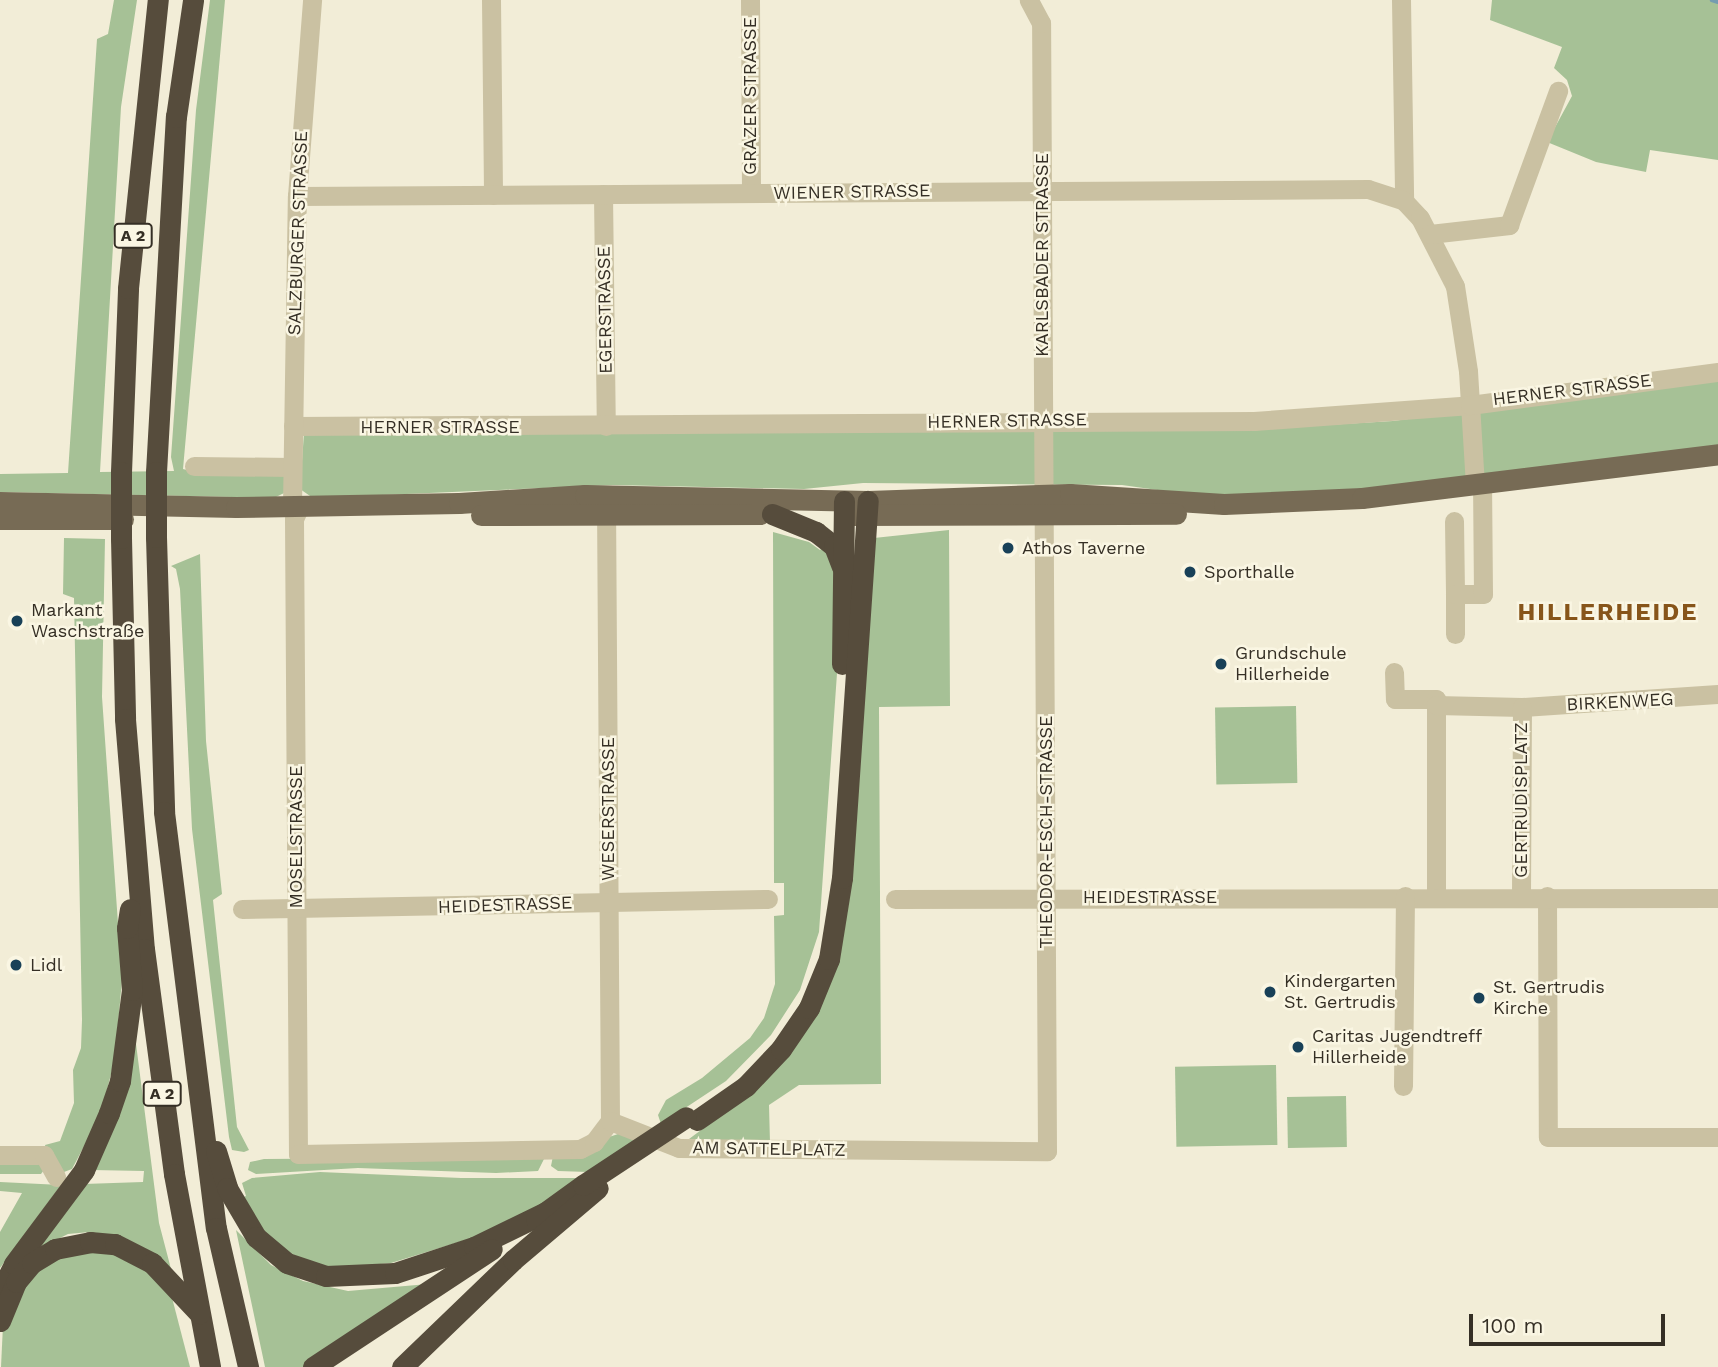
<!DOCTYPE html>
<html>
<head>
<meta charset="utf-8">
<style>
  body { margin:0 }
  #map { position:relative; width:1718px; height:1367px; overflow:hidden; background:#f2edd7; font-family:"Work Sans",sans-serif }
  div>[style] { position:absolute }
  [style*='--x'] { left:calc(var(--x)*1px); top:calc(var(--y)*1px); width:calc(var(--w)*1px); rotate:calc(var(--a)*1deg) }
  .green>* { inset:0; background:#a6c196; transform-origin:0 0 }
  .stream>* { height:3.5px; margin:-1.75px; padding:0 1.75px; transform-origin:1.75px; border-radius:1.75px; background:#749cb0 }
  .minor>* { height:19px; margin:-9.5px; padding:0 9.5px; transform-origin:9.5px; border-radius:9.5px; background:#cac1a2 }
  .major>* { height:21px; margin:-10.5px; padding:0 10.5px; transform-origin:10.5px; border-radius:10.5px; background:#776b55 }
  .highway>* { height:21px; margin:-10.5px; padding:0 10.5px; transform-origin:10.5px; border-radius:10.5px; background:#564c3c }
  .highway-bridge>* { height:21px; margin:-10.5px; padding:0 10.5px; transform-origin:10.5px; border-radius:10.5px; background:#564c3c }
  .dots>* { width:19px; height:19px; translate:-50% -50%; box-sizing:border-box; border:4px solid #faf6e3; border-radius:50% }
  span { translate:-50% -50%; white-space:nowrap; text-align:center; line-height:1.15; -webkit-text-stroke:5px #faf6e3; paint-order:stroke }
  .shield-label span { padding:2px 5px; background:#faf6e3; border:2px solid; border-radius:5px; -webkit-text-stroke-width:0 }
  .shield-label { font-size:16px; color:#352f25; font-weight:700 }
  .street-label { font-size:18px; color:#352f25 }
  .poi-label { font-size:18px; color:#352f25 }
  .left { translate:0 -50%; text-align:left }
  .district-label { font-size:24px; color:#87551a; font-weight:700; letter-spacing:2px }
  .scale { position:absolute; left:1469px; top:1314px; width:196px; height:32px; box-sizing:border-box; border:4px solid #352f25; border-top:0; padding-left:9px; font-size:21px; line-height:24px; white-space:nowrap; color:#352f25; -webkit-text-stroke:5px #faf6e3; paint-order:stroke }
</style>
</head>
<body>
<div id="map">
  <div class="green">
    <div style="clip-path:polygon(114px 0,137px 0,121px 107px,100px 472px,174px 471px,171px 457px,196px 110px,210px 0,225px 0,183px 469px,198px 473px,282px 473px,287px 477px,284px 493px,274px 498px,0 492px,0 474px,68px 473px,97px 39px,108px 34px)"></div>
    <div style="clip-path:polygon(1492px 0,1718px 0,1718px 160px,1650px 150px,1646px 172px,1596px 162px,1547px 142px,1572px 96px,1567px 80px,1554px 68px,1562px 47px,1490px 20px)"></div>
    <div style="clip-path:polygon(1718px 379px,1718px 447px,1325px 494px,1207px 497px,1122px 485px,863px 483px,804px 489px,613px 485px,313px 498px,300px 489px,304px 433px,1310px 426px,1393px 421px)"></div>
    <div style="clip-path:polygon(949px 530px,950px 706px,879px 707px,881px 1084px,799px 1085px,769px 1105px,770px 1143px,689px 1139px,743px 1099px,823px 996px,874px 538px)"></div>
    <div style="clip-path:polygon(773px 532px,809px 542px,820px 550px,827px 544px,834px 554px,838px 659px,819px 932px,800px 990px,771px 1035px,726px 1081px,661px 1124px,658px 1115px,666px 1100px,702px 1078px,750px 1038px,764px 1018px,775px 984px,774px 916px,784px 915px,784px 883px,774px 883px)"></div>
    <div style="clip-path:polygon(64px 538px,105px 539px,102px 697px,122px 980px,115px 1058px,101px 1114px,72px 1169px,64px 1172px,49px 1161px,45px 1145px,60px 1141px,74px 1103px,73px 1070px,81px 1048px,82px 1020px,74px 598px,63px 594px)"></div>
    <div style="clip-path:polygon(200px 554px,206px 741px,222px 894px,213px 900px,237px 1127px,249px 1150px,244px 1152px,232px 1150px,229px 1137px,192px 829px,180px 589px,176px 569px,171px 566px)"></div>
    <div style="left:1296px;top:706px;width:77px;height:81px;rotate:89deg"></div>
    <div style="clip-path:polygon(135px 1036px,159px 1223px,171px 1269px,127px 1239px,89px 1232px,68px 1234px,32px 1252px,84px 1184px,143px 1182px,144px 1171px,92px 1170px)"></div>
    <div style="left:1276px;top:1065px;width:80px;height:101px;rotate:89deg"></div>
    <div style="left:1346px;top:1096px;width:51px;height:59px;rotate:89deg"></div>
    <div style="clip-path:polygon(618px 1134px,641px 1136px,588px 1172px,558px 1171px,551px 1166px,553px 1156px)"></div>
    <div style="clip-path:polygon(545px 1157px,538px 1171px,496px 1173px,358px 1168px,256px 1174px,248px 1170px,250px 1162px,264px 1159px)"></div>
    <div style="clip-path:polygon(0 1162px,44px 1162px,46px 1167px,41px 1174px,0 1174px)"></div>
    <div style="clip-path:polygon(320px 1172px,461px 1178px,579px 1178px,528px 1213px,485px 1234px,391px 1263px,338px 1268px,308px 1263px,275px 1244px,239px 1199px,246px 1196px,242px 1183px,252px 1178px)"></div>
    <div style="clip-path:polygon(0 1182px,61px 1185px,0 1268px,0 1232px,22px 1193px,0 1191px)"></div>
    <div style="clip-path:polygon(236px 1230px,271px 1265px,303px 1281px,348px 1291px,428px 1284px,308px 1367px,265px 1367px)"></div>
    <div style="clip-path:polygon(92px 1247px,138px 1260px,170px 1290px,190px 1367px,1px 1367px,3px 1325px,37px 1266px)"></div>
  </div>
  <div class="stream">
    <div style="--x:1712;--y:0;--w:6;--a:18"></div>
  </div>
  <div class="minor">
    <div style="--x:491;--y:0;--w:195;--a:89.4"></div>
    <div style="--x:750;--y:0;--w:193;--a:89.7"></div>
    <div style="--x:1401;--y:0;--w:201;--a:89.1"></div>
    <div style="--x:1404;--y:201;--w:23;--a:47"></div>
    <div style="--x:1420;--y:218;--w:76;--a:62.8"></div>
    <div style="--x:1455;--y:286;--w:86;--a:81.3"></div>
    <div style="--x:1468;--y:371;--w:114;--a:86.5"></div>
    <div style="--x:603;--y:194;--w:232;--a:89.3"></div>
    <div style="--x:297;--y:196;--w:1071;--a:-0.37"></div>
    <div style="--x:1368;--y:189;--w:38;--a:18"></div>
    <div style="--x:1430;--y:234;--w:80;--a:-6.5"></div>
    <div style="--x:1509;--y:225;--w:143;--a:-69.9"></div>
    <div style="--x:293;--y:426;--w:961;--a:-0.3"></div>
    <div style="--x:1254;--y:421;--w:217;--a:-4.2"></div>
    <div style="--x:1470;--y:405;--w:250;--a:-7.6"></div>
    <div style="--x:194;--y:466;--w:98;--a:0.6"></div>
    <div style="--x:606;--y:501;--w:620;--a:89.63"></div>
    <div style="--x:292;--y:506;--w:310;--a:-89.1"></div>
    <div style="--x:297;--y:196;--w:197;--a:-85.6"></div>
    <div style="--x:300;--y:506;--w:14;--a:115"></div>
    <div style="--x:294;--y:519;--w:635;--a:89.64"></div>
    <div style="--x:298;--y:1154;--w:282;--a:-1"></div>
    <div style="--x:580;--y:1149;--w:16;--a:-27"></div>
    <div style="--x:594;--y:1142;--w:26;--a:-53"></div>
    <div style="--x:1454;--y:521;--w:73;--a:89.2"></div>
    <div style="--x:1455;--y:634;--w:40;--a:-90"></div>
    <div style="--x:1455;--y:594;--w:28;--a:0"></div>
    <div style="--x:1483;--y:594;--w:110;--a:-90.5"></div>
    <div style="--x:1394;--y:672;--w:27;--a:88"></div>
    <div style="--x:1395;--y:699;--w:41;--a:0"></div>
    <div style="--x:1436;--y:699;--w:197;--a:90"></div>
    <div style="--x:1436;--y:705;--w:86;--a:1.3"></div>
    <div style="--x:1522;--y:707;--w:196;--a:-3.8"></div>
    <div style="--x:1521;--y:895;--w:188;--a:-89.7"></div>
    <div style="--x:1547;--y:896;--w:241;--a:89.8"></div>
    <div style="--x:1548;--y:1137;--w:170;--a:0"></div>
    <div style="--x:895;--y:899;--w:823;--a:-0.07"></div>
    <div style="--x:242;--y:909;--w:526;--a:-1.09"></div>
    <div style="--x:1403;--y:1086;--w:190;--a:-89.4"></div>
    <div style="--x:610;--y:1121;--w:74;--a:21.4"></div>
    <div style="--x:679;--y:1148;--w:368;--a:0.5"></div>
    <div style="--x:1047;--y:1151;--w:1128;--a:-90.3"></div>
    <div style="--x:1041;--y:23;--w:26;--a:-118"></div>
    <div style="--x:0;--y:1155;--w:44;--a:0"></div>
    <div style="--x:44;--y:1155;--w:25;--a:61"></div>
  </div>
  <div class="major">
    <div style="--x:0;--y:502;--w:236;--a:1.2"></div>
    <div style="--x:236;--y:507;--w:223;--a:-1"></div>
    <div style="--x:459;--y:503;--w:126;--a:-3.6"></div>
    <div style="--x:585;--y:495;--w:283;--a:1.2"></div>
    <div style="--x:868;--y:501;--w:202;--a:-2"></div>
    <div style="--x:1070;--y:494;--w:154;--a:3.7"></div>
    <div style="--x:1224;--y:504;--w:138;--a:-2.5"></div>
    <div style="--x:1362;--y:498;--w:359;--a:-7"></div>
    <div style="--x:481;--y:515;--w:279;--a:-0.2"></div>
    <div style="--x:851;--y:515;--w:325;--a:-0.2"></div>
    <div style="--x:0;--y:519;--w:123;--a:0"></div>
  </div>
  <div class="highway">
    <div style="--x:121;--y:472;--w:184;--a:-87.8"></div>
    <div style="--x:128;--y:288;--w:290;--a:-84.1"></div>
    <div style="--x:156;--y:472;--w:356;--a:-86.8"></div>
    <div style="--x:176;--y:117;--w:118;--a:-81.7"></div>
    <div style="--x:772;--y:514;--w:48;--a:22.2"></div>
    <div style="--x:816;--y:532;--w:23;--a:38"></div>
    <div style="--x:834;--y:546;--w:22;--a:69"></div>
    <div style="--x:156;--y:537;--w:275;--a:88.3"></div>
    <div style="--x:164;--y:812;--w:419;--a:82.9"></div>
    <div style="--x:216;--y:1228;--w:143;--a:77"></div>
    <div style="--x:121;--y:538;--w:181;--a:88.7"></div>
    <div style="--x:125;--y:719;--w:231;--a:85.3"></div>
    <div style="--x:144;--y:949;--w:227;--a:82.4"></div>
    <div style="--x:174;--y:1174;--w:196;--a:79.4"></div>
    <div style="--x:842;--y:664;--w:163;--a:-89.3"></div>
    <div style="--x:697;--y:1120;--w:60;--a:-34.8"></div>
    <div style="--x:746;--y:1086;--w:51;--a:-46.6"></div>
    <div style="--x:781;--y:1049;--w:50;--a:-55.7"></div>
    <div style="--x:809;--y:1008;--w:53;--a:-67.8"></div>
    <div style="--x:829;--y:959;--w:82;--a:-80.9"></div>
    <div style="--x:842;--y:878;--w:378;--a:-86.1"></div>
    <div style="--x:216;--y:1151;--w:39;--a:73"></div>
    <div style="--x:227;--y:1188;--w:57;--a:59.4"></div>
    <div style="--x:256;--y:1237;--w:40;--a:40"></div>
    <div style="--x:287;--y:1263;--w:41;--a:18.4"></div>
    <div style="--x:326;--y:1276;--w:69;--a:-2.5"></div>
    <div style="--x:395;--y:1273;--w:83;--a:-18.2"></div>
    <div style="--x:474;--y:1247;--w:80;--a:-25.9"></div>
    <div style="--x:536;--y:1219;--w:58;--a:-35.9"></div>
    <div style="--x:0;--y:1292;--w:31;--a:-63"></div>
    <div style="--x:14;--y:1264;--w:117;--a:-53.3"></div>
    <div style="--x:84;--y:1170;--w:62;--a:-66.3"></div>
    <div style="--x:109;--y:1113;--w:34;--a:-71"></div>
    <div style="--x:120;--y:1081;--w:92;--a:-82.5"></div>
    <div style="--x:132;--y:990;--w:62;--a:-94.6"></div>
    <div style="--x:127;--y:928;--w:19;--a:-81"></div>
    <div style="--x:0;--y:1321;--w:42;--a:-67.7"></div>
    <div style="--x:16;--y:1282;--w:25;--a:-50"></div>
    <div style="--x:32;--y:1263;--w:27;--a:-31"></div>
    <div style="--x:55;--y:1249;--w:36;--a:-11"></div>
    <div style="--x:90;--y:1242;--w:25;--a:5"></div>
    <div style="--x:115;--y:1244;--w:42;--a:27.2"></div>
    <div style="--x:152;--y:1263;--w:69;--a:46.8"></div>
    <div style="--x:313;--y:1367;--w:214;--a:-33.4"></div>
    <div style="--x:402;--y:1367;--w:154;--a:-43.9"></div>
    <div style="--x:513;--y:1260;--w:111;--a:-40.3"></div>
  </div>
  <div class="highway-bridge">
    <div style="--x:121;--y:472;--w:66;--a:90"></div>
    <div style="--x:156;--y:537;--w:65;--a:-90"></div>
    <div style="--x:583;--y:1185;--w:123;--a:-33.4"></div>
  </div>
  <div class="dots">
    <div style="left:1008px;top:548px;background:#194158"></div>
    <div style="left:1190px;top:572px;background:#194158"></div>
    <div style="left:17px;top:621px;background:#194158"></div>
    <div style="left:1221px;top:664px;background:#194158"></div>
    <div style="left:16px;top:965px;background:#194158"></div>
    <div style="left:1270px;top:992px;background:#194158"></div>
    <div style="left:1479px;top:998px;background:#194158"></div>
    <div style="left:1298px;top:1047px;background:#194158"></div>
  </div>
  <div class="shield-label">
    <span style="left:133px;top:236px">A 2</span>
    <span style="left:162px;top:1094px">A 2</span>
  </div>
  <div class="street-label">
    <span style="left:750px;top:96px;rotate:-90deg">GRAZER STRASSE</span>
    <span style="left:852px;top:192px;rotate:-1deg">WIENER STRASSE</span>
    <span style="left:298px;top:233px;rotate:-88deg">SALZBURGER STRASSE</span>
    <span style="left:1042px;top:255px;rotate:-90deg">KARLSBADER STRASSE</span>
    <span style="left:605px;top:310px;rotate:-91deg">EGERSTRASSE</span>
    <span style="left:1572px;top:390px;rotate:-7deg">HERNER STRASSE</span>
    <span style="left:1007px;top:421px;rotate:-1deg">HERNER STRASSE</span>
    <span style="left:440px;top:427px">HERNER STRASSE</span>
    <span style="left:1620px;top:702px;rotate:-3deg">BIRKENWEG</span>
    <span style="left:1521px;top:800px;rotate:-90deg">GERTRUDISPLATZ</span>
    <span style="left:608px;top:809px;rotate:-90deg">WESERSTRASSE</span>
    <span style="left:1046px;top:832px;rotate:-90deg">THEODOR-ESCH-STRASSE</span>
    <span style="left:296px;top:837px;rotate:-90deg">MOSELSTRASSE</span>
    <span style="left:1150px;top:897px">HEIDESTRASSE</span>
    <span style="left:505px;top:905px;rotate:-2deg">HEIDESTRASSE</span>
    <span style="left:769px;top:1149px;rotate:1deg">AM SATTELPLATZ</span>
  </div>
  <div class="poi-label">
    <span class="left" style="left:1022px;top:548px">Athos Taverne</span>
    <span class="left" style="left:1204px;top:572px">Sporthalle</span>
    <span class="left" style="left:31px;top:621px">Markant<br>Waschstraße</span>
    <span class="left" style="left:1235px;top:664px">Grundschule<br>Hillerheide</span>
    <span class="left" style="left:30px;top:965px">Lidl</span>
    <span class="left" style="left:1284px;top:992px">Kindergarten<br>St. Gertrudis</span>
    <span class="left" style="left:1493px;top:998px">St. Gertrudis<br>Kirche</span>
    <span class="left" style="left:1312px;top:1047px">Caritas Jugendtreff<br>Hillerheide</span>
  </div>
  <div class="district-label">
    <span style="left:1608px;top:613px">HILLERHEIDE</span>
  </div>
  <div class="scale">100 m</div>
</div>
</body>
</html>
